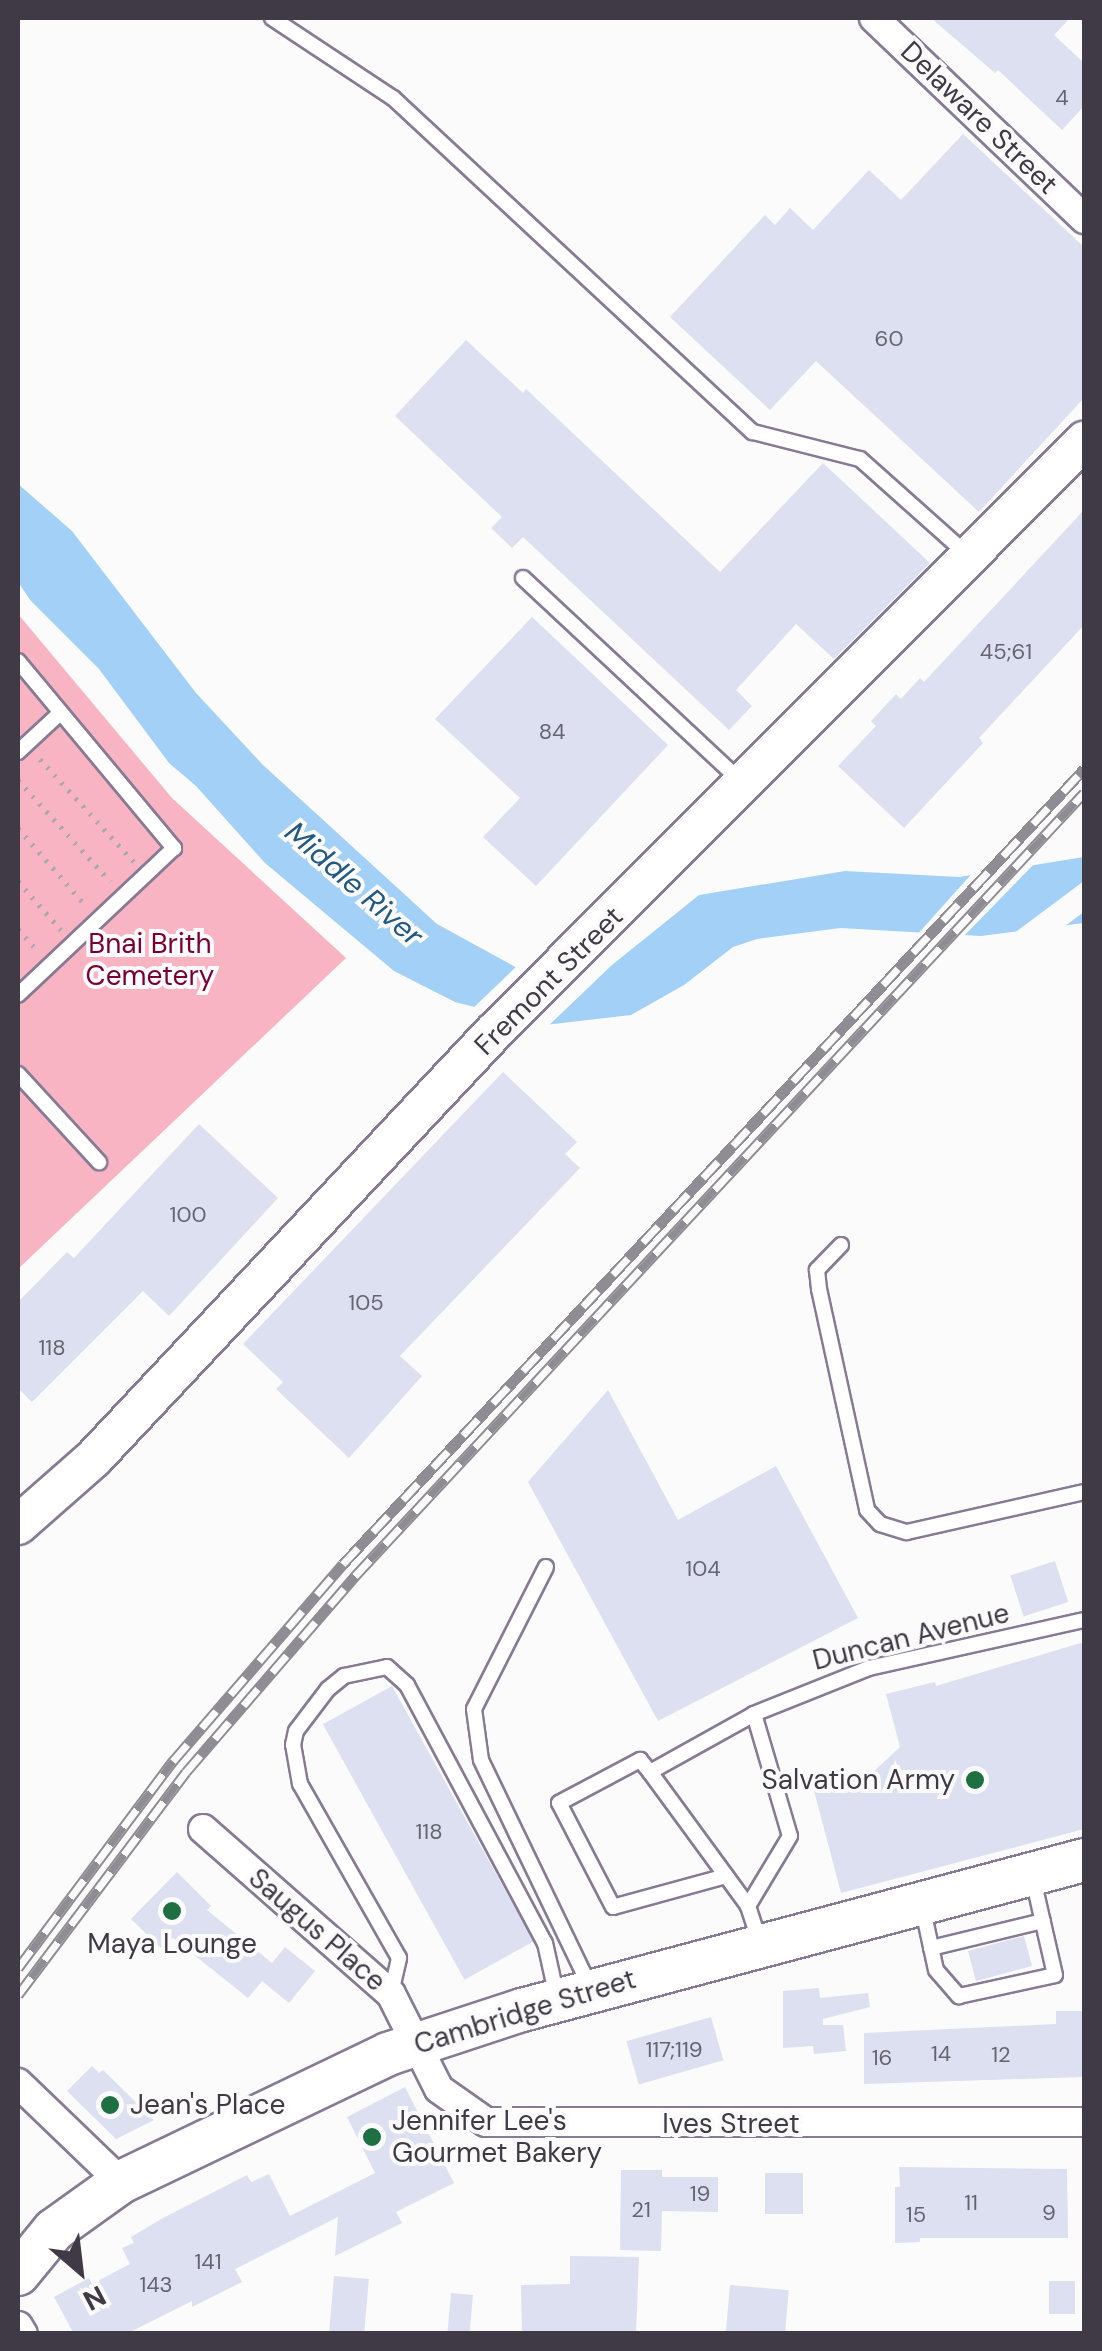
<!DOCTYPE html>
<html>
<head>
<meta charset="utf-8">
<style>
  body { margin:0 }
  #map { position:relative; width:1102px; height:2351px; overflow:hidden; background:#fbfbfb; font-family:"DM Sans",sans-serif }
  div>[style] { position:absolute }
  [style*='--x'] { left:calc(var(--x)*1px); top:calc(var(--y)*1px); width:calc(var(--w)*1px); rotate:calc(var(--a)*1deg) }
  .green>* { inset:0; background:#f8b4c2 }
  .water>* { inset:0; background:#a3d0f6 }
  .pier>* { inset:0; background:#fbfbfb }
  .building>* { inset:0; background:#dce0f1; transform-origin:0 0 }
  .path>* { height:5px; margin-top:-2.5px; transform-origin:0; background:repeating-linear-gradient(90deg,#aaa8ad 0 2.5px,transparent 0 10.5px) }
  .roads { filter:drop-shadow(2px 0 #867a95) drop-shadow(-2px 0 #867a95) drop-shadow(0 2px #867a95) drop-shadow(0 -2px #867a95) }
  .lane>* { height:14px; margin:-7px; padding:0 7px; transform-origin:7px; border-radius:7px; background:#fff }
  .street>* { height:28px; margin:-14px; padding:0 14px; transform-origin:14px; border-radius:14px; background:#fff }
  .secondary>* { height:38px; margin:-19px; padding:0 19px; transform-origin:19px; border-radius:19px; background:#fff }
  .primary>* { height:42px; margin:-21px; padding:0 21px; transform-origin:21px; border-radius:21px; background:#fff }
  .rail>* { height:11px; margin-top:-5.5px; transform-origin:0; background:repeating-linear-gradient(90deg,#fbfbfb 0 22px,#8f8c93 0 44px); box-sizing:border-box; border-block:2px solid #8f8c93 }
  .dots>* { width:28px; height:28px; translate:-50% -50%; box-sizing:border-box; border:5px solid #fbfbfb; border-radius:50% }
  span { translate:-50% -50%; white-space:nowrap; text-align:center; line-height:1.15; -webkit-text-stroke:8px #fbfbfb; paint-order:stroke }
  .number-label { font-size:22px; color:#666471 }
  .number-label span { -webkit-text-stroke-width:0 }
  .street-label { font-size:28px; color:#3f3a46 }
  .park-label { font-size:28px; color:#7a0034 }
  .poi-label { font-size:28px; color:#3f3a46 }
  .right { translate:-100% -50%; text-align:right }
  .left { translate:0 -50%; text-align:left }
  .water-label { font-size:30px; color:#215983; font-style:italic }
  .frame { position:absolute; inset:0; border:20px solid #3f3a46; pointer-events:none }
  .north { position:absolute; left:30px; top:2221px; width:100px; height:100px; -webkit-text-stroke:8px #fbfbfb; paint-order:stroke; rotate:152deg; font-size:28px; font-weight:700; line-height:40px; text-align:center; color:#3f3a46 }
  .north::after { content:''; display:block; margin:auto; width:35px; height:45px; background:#3f3a46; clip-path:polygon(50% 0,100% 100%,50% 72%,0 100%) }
</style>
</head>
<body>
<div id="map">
  <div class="green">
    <div style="clip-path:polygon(18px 614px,172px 798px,346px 958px,18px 1269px)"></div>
  </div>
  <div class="water">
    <div style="clip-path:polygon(18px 484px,72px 531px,196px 693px,263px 765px,437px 924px,528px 974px,612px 965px,699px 895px,845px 871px,959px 877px,1084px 857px,1084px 923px,981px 936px,840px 928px,757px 939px,733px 947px,684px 985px,631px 1015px,545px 1025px,455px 1002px,394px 971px,265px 863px,196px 786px,169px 763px,99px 669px,31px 601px,18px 582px)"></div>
  </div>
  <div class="pier">
    <div style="clip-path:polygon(1038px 860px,961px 939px,916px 936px,976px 869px)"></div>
    <div style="clip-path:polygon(1084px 881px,1084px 912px,1058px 931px,1009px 937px)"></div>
    <div style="clip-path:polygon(608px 961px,612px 965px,544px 1030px,470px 1011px,519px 964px,529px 969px,555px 970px)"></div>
  </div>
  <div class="building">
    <div style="clip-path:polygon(931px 18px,1070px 18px,1054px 35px,1084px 63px,1084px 106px,1062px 130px,998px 70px,995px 73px)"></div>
    <div style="clip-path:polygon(963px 134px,1084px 247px,1084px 398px,979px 512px,816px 361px,770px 410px,670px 317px,765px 215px,775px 225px,790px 208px,813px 230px,869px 170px,901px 200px)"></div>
    <div style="clip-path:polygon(466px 340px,523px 393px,526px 389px,720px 572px,823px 463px,930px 563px,834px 659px,796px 624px,736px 690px,752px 706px,729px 730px,523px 537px,512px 548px,491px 528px,502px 517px,395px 416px)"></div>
    <div style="clip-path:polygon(1084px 510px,1084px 625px,979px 738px,983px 743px,904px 828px,838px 766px,876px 726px,871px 721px,896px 694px,901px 699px,920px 678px,924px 682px)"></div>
    <div style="clip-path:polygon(532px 617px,668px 745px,536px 886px,483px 837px,520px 798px,435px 719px)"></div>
    <div style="clip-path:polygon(503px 1072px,577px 1142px,565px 1154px,580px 1168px,400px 1356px,422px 1376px,349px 1458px,276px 1389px,283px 1382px,243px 1344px)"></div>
    <div style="clip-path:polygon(199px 1124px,278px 1198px,169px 1316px,143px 1291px,32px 1402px,18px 1388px,18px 1302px,67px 1252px,74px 1258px)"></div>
    <div style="clip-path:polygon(608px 1390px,678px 1520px,776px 1466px,858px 1618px,658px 1721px,528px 1482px)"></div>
    <div style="left:1055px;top:1561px;width:43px;height:47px;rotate:72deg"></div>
    <div style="clip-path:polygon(1084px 1642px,1084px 1829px,841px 1893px,813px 1787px,873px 1772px,900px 1747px,886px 1694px,935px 1682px,936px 1686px)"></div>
    <div style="left:392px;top:1686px;width:292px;height:79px;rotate:61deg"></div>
    <div style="clip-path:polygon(177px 1872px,211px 1906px,207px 1910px,272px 1963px,285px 1947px,315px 1971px,289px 2003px,262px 1981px,248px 1998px,173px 1938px,162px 1949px,131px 1919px)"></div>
    <div style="left:1024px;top:1936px;width:31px;height:58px;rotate:75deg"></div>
    <div style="clip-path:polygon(819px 1988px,820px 1998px,868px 1993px,870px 2007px,823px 2019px,823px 2025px,843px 2025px,846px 2051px,814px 2054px,813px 2046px,783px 2048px,783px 1991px)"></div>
    <div style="clip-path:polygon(1056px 2011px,1084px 2011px,1084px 2077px,864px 2084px,864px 2033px,1056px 2024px)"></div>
    <div style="left:711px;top:2017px;width:45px;height:88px;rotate:74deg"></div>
    <div style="clip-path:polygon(92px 2066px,99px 2073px,103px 2070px,154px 2120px,116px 2139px,67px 2091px)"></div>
    <div style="clip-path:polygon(405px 2087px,454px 2183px,396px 2212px,402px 2223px,335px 2256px,338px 2217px,235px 2269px,242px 2282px,192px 2307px,192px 2301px,126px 2334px,74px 2334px,54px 2297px,89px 2278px,92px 2284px,130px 2264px,122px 2248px,134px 2243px,131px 2237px,163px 2218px,247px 2175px,251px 2182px,269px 2174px,290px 2216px,375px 2173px,347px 2117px)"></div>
    <div style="clip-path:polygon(899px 2167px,1067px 2169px,1068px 2238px,920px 2238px,920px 2242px,895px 2243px,895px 2187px,900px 2187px)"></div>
    <div style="clip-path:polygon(621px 2170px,662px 2170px,662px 2177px,718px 2177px,718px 2212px,662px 2211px,661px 2251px,620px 2250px)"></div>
    <div style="left:765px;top:2173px;width:38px;height:41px"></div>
    <div style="clip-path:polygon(570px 2256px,639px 2257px,636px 2334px,522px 2334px,521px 2285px,570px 2284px)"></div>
    <div style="left:334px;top:2276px;width:35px;height:58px;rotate:5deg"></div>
    <div style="left:1049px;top:2281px;width:26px;height:33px"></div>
    <div style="left:730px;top:2285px;width:59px;height:49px;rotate:5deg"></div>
    <div style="left:451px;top:2293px;width:22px;height:41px;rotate:5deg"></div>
  </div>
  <div class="path">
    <div style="--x:40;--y:759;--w:139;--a:47.6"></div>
    <div style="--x:18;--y:780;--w:137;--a:47.7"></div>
    <div style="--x:18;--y:828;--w:103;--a:48.9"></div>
    <div style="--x:18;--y:881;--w:65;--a:48.7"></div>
    <div style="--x:18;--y:929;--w:30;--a:48"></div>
  </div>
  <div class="roads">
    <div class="lane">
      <div style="--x:272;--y:18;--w:145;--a:33.5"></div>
      <div style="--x:393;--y:98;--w:491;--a:42.9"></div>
      <div style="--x:753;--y:432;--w:110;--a:14.2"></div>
      <div style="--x:860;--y:459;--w:146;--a:41.7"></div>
      <div style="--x:523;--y:578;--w:298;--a:43"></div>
      <div style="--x:18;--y:661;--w:244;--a:50.2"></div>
      <div style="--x:174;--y:848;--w:214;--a:136.7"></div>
      <div style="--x:18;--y:752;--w:56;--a:-42.8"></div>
      <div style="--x:18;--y:1074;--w:120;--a:47.4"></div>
      <div style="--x:841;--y:1245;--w:35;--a:134"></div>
      <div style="--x:817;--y:1270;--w:19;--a:84"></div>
      <div style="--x:819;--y:1289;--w:226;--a:77.7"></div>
      <div style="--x:867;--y:1510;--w:19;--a:47"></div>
      <div style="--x:880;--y:1524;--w:28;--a:17"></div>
      <div style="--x:907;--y:1532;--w:181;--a:-12.7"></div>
      <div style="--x:546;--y:1567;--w:159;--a:116.9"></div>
      <div style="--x:474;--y:1709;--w:51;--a:82.2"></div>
      <div style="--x:481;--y:1760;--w:251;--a:64.3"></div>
      <div style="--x:754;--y:1714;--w:124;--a:-21.8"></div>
      <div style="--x:869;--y:1668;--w:220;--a:-12.6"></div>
      <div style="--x:650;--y:1772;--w:119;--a:-29.1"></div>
      <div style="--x:754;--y:1714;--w:127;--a:73.6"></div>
      <div style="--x:790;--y:1836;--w:82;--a:121"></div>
      <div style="--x:726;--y:1876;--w:117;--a:164.7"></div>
      <div style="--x:613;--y:1907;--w:117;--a:-117.4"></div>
      <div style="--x:559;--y:1803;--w:92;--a:-28"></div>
      <div style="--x:640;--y:1760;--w:16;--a:50"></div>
      <div style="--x:650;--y:1772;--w:166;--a:53.8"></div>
      <div style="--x:748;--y:1906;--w:40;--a:72"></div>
      <div style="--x:923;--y:1910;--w:61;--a:77.8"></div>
      <div style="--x:936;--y:1970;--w:35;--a:49"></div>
      <div style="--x:959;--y:1996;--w:98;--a:-12.3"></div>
      <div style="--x:1055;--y:1975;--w:98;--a:-102.9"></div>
      <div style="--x:931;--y:1948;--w:115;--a:-13.6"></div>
      <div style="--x:391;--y:1993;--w:36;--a:-77"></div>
      <div style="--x:399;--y:1958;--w:200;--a:-119.6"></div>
      <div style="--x:300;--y:1784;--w:40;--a:-100"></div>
      <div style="--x:293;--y:1745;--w:14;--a:-78"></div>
      <div style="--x:296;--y:1731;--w:53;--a:-52.7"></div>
      <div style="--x:328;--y:1689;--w:21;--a:-39"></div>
      <div style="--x:344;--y:1676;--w:44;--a:-11.8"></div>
      <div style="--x:387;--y:1667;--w:27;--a:42"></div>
      <div style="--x:407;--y:1685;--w:293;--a:61.9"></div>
      <div style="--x:545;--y:1943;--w:55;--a:77.5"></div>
    </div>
    <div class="street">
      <div style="--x:874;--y:18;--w:291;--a:43.7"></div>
      <div style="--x:203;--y:1829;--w:250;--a:41.3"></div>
      <div style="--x:391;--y:1994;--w:106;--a:63.2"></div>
      <div style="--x:439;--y:2089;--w:57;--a:35.1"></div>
      <div style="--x:486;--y:2122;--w:598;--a:0"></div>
      <div style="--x:18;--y:2083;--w:143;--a:43.9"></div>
      <div style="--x:18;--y:2326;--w:9;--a:58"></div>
    </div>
    <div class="secondary">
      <div style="--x:18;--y:1525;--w:101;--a:-41.4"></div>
      <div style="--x:94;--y:1458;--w:583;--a:-46.81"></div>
      <div style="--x:493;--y:1033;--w:837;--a:-45.05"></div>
    </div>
    <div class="primary">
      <div style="--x:18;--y:2274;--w:57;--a:-50.7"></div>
      <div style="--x:54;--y:2230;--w:82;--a:-35.6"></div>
      <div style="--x:121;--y:2182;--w:296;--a:-25.6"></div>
      <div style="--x:388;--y:2054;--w:141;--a:-18.2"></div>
      <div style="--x:522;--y:2010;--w:582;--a:-14.94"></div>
    </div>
  </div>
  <div class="rail">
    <div style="--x:18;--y:1968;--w:259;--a:-53.2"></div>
    <div style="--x:173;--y:1761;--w:260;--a:-49.2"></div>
    <div style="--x:343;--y:1564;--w:1087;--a:-47.01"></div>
    <div style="--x:18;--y:1995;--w:279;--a:-53"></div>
    <div style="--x:186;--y:1772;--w:259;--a:-49.2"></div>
    <div style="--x:355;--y:1576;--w:1070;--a:-47.05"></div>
  </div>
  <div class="dots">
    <div style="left:975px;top:1780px;background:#1e7042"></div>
    <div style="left:172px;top:1911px;background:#1e7042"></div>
    <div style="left:110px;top:2105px;background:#1e7042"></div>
    <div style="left:372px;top:2137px;background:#1e7042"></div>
  </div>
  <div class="number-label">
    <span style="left:1062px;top:98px">4</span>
    <span style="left:889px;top:339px">60</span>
    <span style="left:1006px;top:652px">45;61</span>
    <span style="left:552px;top:732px">84</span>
    <span style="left:188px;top:1215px">100</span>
    <span style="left:366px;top:1303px">105</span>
    <span style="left:52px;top:1348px">118</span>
    <span style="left:703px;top:1569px">104</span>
    <span style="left:429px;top:1832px">118</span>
    <span style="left:674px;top:2050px">117;119</span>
    <span style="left:941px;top:2054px">14</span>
    <span style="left:1001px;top:2055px">12</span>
    <span style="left:882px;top:2058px">16</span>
    <span style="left:700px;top:2194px">19</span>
    <span style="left:971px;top:2203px">11</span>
    <span style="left:641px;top:2210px">21</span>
    <span style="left:1049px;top:2213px">9</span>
    <span style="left:916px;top:2215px">15</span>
    <span style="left:208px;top:2262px">141</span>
    <span style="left:156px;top:2285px">143</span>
  </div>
  <div class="street-label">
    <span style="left:979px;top:118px;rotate:44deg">Delaware Street</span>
    <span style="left:549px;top:981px;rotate:-45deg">Fremont Street</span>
    <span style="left:911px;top:1637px;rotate:-14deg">Duncan Avenue</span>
    <span style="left:317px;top:1930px;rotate:41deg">Saugus Place</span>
    <span style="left:525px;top:2012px;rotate:-17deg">Cambridge Street</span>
    <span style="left:731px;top:2124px">Ives Street</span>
  </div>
  <div class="park-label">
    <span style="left:150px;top:960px">Bnai Brith<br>Cemetery</span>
  </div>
  <div class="poi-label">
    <span class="right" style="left:955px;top:1780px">Salvation Army</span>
    <span style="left:172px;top:1944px">Maya Lounge</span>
    <span class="left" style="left:130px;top:2105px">Jean's Place</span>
    <span class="left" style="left:392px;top:2137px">Jennifer Lee's<br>Gourmet Bakery</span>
  </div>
  <div class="water-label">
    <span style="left:354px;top:884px;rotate:41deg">Middle River</span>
  </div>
  <div class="frame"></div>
  <div class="north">N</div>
</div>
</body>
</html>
